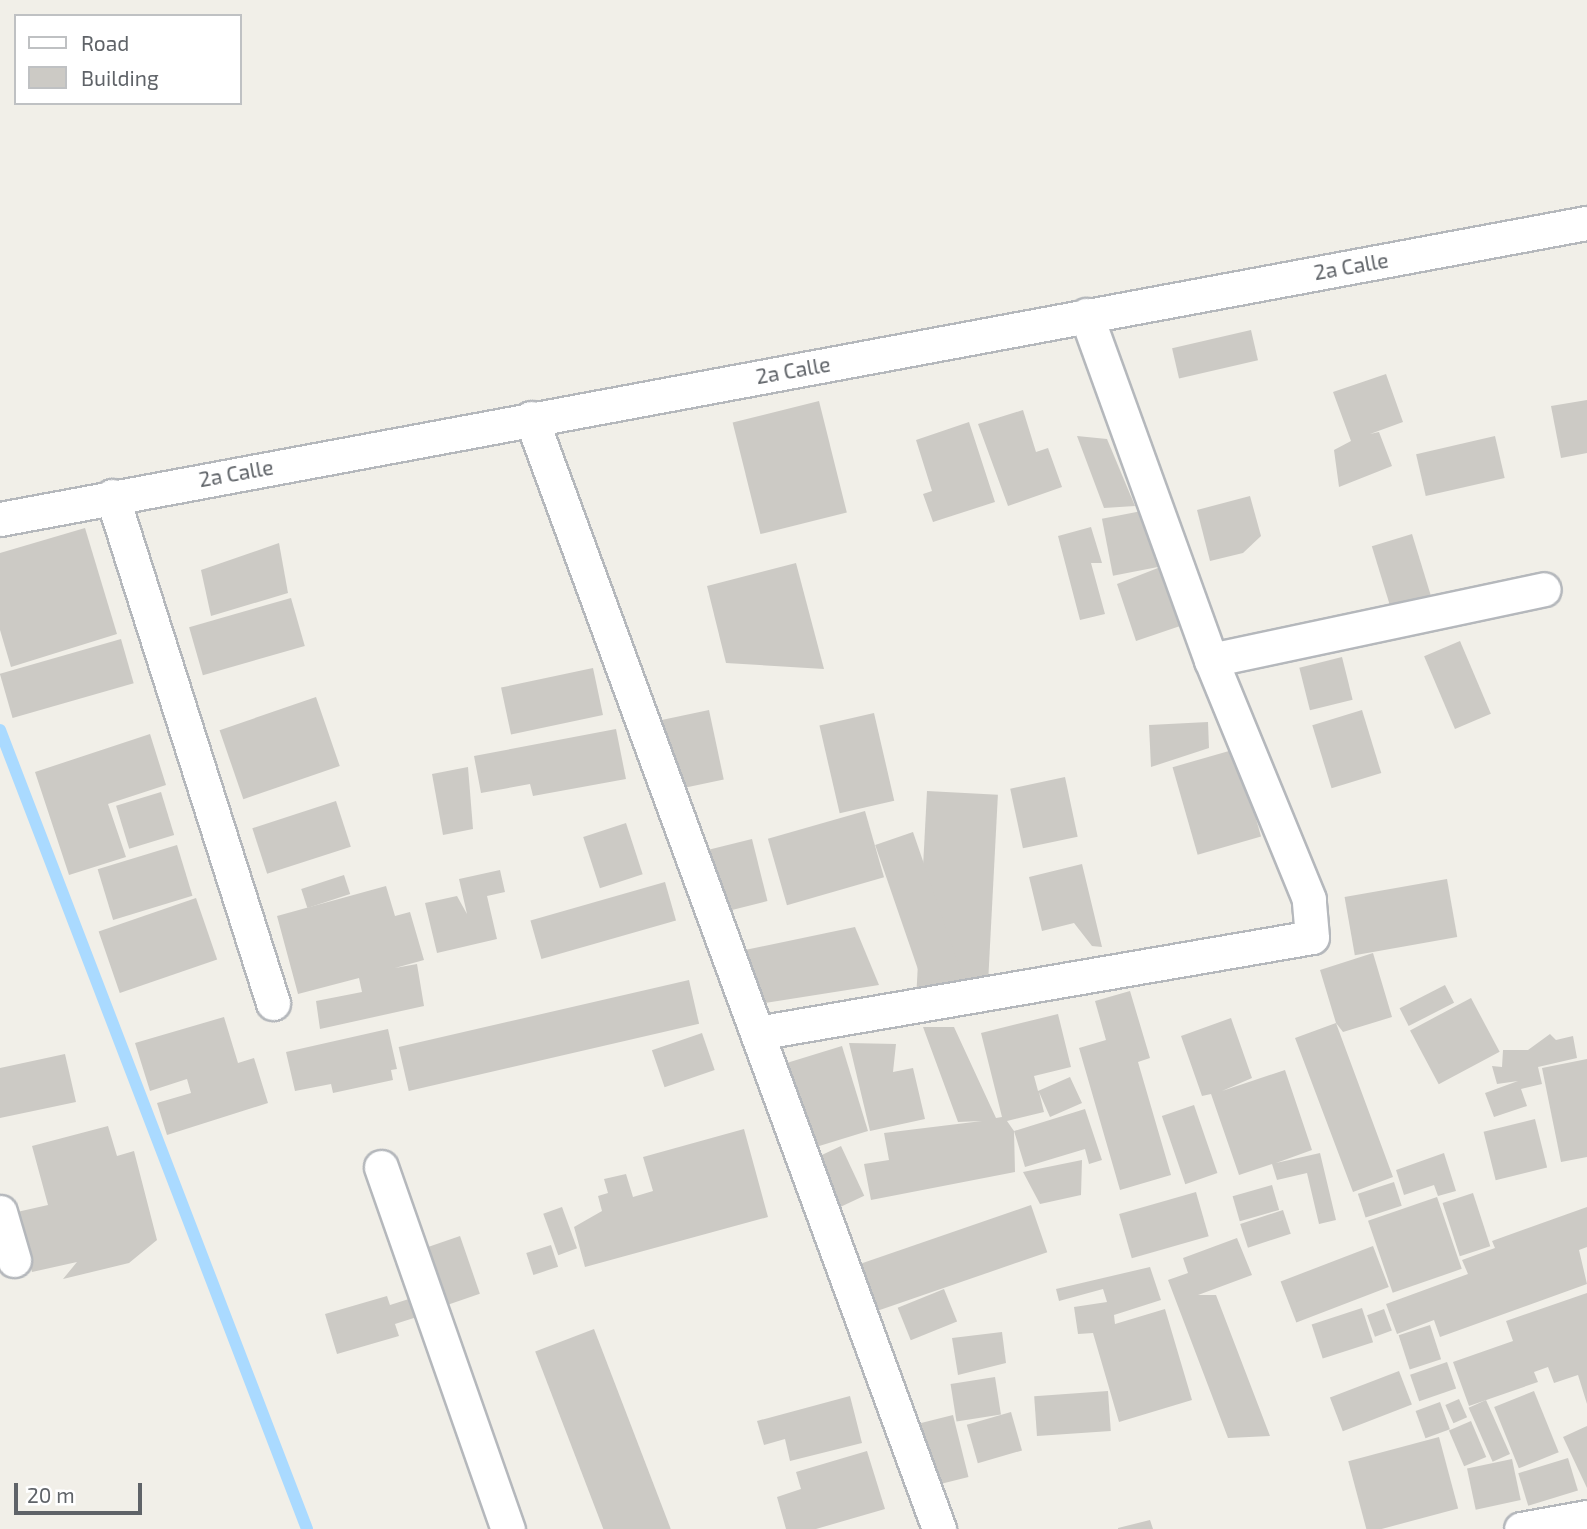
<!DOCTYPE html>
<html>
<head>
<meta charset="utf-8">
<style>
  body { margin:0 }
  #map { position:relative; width:1587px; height:1529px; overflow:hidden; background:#f1efe8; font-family:"Exo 2",sans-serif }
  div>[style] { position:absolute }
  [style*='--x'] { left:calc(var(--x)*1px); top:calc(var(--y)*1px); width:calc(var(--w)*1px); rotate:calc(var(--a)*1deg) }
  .stream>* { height:12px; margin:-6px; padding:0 6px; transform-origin:6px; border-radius:6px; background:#aadaff }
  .building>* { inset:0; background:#cccac5; transform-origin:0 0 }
  .roads { filter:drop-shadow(2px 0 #b5b8bc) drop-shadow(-2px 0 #b5b8bc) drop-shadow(0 2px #b5b8bc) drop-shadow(0 -2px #b5b8bc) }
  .minor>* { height:33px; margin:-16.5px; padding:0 16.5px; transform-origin:16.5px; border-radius:16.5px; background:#fff }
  span { translate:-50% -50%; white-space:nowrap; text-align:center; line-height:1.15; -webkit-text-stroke:5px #fff; paint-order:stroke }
  .street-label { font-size:21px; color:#5f6368 }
  .legend { position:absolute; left:14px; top:14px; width:228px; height:91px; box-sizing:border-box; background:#fff; border:2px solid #bfc1c3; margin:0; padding:9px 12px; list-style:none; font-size:21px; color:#5f6368 }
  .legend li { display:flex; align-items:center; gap:14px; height:35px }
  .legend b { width:35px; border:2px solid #bfc1c3 }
  .scale { position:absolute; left:14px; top:1483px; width:128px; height:32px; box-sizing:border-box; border:4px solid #5f6368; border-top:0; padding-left:9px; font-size:21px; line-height:24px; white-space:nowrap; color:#5f6368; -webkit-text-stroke:5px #fff; paint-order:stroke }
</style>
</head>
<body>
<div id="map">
  <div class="stream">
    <div style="--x:0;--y:730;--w:856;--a:68.98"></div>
  </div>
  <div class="building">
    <div style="left:1251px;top:330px;width:31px;height:81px;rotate:77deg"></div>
    <div style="clip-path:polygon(1386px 374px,1403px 422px,1370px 434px,1379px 432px,1392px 466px,1339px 487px,1334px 450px,1351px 441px,1333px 392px)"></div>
    <div style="clip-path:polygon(1587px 400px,1587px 453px,1561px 458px,1551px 406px)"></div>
    <div style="left:819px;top:401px;width:115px;height:89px;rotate:76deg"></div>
    <div style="clip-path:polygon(1023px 410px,1036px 452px,1048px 448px,1062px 487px,1008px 506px,978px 424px)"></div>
    <div style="clip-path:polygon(969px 422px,995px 502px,933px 522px,923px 494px,932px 491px,916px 440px)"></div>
    <div style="clip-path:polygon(1077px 436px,1107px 439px,1135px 506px,1104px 508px)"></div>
    <div style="left:1495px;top:436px;width:43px;height:81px;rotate:77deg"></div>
    <div style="clip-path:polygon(1250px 496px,1261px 536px,1243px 553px,1210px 561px,1197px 510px)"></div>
    <div style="left:1152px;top:509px;width:58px;height:51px;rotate:79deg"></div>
    <div style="clip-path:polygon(1091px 527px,1102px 563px,1091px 563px,1105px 614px,1080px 620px,1058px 536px)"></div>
    <div style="clip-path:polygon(85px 528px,117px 634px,11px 667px,0 630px,0 553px)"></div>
    <div style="left:1412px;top:534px;width:73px;height:42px;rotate:73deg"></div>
    <div style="clip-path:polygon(279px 543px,288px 593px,211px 616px,201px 570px)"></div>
    <div style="clip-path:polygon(796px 563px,824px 669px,726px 663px,707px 586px)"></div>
    <div style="clip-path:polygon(1163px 566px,1189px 623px,1136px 641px,1117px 584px)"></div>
    <div style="left:291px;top:598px;width:50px;height:106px;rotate:74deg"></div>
    <div style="left:121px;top:639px;width:46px;height:126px;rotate:74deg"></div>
    <div style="left:1460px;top:641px;width:79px;height:39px;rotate:67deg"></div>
    <div style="left:1342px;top:657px;width:44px;height:44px;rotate:76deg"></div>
    <div style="left:593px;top:668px;width:48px;height:94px;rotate:78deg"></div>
    <div style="left:316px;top:697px;width:73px;height:102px;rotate:71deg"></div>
    <div style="left:709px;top:710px;width:71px;height:52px;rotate:78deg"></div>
    <div style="left:1362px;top:710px;width:66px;height:52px;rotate:73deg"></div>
    <div style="left:874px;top:713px;width:90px;height:56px;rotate:77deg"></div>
    <div style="clip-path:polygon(1208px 722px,1209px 748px,1151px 767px,1149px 725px)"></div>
    <div style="clip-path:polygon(616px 729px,626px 779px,533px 796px,530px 784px,481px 793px,474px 756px)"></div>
    <div style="clip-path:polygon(150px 734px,166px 785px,108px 804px,126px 857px,69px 875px,35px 772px)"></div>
    <div style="left:1236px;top:749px;width:91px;height:66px;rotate:74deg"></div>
    <div style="clip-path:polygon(468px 767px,473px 829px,443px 835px,432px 774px)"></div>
    <div style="left:1065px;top:777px;width:61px;height:56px;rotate:78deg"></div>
    <div style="left:927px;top:791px;width:71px;height:198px;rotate:3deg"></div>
    <div style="left:161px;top:792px;width:45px;height:47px;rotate:73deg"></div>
    <div style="left:336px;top:801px;width:48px;height:88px;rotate:72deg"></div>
    <div style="left:865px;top:811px;width:69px;height:101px;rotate:74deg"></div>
    <div style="left:626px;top:823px;width:54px;height:45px;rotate:72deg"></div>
    <div style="left:913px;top:832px;width:148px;height:40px;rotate:71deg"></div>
    <div style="left:752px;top:839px;width:64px;height:52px;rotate:76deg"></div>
    <div style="left:177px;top:845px;width:53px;height:83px;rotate:73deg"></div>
    <div style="clip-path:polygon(1082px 864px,1102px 947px,1092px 946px,1074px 923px,1042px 931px,1029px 877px)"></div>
    <div style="clip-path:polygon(500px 870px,505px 892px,487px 896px,497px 939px,437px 953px,425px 903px,457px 896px,467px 914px,459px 879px)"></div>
    <div style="left:344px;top:875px;width:20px;height:45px;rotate:72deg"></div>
    <div style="left:1447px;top:879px;width:59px;height:104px;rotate:80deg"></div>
    <div style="left:665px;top:882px;width:40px;height:140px;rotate:74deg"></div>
    <div style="clip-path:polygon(386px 886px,395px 916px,410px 912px,424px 960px,395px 968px,417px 964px,424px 1006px,320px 1029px,316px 1001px,362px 992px,359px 978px,298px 994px,277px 916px)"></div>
    <div style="left:196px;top:898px;width:65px;height:103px;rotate:71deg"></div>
    <div style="clip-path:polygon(855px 927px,879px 985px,765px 1003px,745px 950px)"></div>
    <div style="clip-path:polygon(1373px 953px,1392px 1017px,1343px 1032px,1336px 1023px,1393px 1177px,1353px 1192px,1295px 1038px,1336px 1023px,1320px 970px)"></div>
    <div style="left:689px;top:980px;width:45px;height:298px;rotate:77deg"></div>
    <div style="left:1445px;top:985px;width:20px;height:51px;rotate:63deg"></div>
    <div style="clip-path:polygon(1130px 991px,1150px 1058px,1138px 1062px,1171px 1175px,1120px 1190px,1079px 1048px,1106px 1040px,1095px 1001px)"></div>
    <div style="left:1471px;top:998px;width:61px;height:69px;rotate:62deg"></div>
    <div style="clip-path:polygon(1058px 1014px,1071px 1067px,1034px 1076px,1038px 1091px,1070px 1077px,1082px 1103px,1050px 1117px,1039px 1092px,1044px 1112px,1007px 1121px,1014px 1131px,1085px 1109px,1102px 1160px,1089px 1164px,1085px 1149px,1025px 1167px,1014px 1131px,1015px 1172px,871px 1200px,864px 1164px,889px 1160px,884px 1133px,982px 1121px,958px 1122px,923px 1027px,954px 1027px,996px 1118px,1002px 1117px,981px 1033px)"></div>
    <div style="clip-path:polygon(224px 1017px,238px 1063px,254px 1058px,268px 1103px,167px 1135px,157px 1103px,191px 1093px,187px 1079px,150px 1091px,135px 1043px)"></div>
    <div style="clip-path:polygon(1231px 1018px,1252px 1078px,1222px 1091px,1285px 1070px,1312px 1150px,1276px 1163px,1320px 1153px,1336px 1220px,1319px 1224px,1307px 1173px,1277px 1180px,1272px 1164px,1239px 1175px,1211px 1094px,1202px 1096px,1181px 1036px)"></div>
    <div style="clip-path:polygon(388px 1029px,397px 1069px,391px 1070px,393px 1080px,333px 1093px,331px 1084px,295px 1091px,286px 1052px)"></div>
    <div style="left:702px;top:1033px;width:39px;height:53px;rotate:71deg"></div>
    <div style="clip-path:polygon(1550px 1034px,1556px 1040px,1573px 1036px,1577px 1058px,1538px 1067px,1542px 1084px,1521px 1089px,1527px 1106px,1494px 1117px,1485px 1093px,1518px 1081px,1497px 1084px,1492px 1066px,1502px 1067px,1503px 1050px,1528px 1050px)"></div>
    <div style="clip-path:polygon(849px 1043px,896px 1044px,893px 1072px,913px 1068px,925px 1119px,870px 1131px)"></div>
    <div style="left:842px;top:1046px;width:89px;height:63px;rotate:73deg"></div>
    <div style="clip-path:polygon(65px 1054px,76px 1102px,0 1118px,0 1068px)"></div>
    <div style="clip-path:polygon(1587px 1059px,1587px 1157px,1561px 1162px,1542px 1068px)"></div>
    <div style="left:1194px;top:1105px;width:72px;height:34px;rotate:71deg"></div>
    <div style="left:1535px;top:1119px;width:50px;height:53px;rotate:76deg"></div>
    <div style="clip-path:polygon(108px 1126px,117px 1156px,134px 1151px,157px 1240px,129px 1263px,63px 1279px,77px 1262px,32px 1272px,17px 1212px,48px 1205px,32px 1146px)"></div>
    <div style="clip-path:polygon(744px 1129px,768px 1217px,585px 1267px,574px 1227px,602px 1211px,598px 1196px,608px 1193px,604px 1179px,626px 1174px,633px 1197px,653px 1191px,643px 1157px)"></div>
    <div style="left:841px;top:1146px;width:55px;height:30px;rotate:65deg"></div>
    <div style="clip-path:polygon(1444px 1153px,1456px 1191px,1438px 1196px,1434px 1185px,1404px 1195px,1396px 1170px)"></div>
    <div style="clip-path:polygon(1082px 1160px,1081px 1195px,1040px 1204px,1023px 1172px)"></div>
    <div style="left:1394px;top:1182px;width:25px;height:38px;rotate:72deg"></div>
    <div style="left:1272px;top:1185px;width:26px;height:41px;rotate:74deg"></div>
    <div style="left:1196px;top:1192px;width:46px;height:80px;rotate:74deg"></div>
    <div style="left:1473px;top:1193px;width:56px;height:32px;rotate:72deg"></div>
    <div style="left:1437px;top:1197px;width:76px;height:73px;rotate:71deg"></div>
    <div style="left:1031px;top:1205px;width:50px;height:181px;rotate:71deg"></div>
    <div style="left:562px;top:1207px;width:44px;height:20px;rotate:70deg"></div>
    <div style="clip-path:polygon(1587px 1207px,1587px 1247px,1579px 1250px,1587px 1284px,1440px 1337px,1434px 1320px,1397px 1334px,1386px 1304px,1468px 1274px,1462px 1260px,1495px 1248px,1492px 1241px)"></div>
    <div style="left:1283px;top:1210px;width:25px;height:45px;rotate:72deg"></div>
    <div style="left:460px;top:1236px;width:61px;height:43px;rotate:71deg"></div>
    <div style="clip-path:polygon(1237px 1238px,1252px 1275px,1198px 1295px,1216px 1295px,1270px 1436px,1228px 1438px,1168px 1280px,1188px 1273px,1183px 1258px)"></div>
    <div style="left:551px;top:1245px;width:23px;height:26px;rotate:72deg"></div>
    <div style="left:1373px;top:1246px;width:44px;height:99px;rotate:69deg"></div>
    <div style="clip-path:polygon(1150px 1267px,1161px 1300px,1114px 1315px,1115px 1324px,1165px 1309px,1192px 1400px,1119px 1422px,1093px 1333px,1078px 1334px,1074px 1307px,1107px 1302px,1103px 1289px,1059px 1301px,1056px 1289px)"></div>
    <div style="left:944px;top:1289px;width:35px;height:50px;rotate:68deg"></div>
    <div style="clip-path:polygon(1587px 1293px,1587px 1404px,1578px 1375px,1554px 1383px,1548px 1367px,1534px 1372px,1538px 1382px,1469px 1406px,1453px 1362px,1513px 1341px,1506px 1321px)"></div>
    <div style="clip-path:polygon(387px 1296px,390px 1305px,412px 1298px,417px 1317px,395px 1324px,399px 1336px,337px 1354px,325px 1314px)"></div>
    <div style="left:1362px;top:1308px;width:36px;height:53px;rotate:72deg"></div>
    <div style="left:1384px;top:1309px;width:23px;height:18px;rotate:70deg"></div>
    <div style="left:1430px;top:1325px;width:36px;height:33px;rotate:72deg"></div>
    <div style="left:594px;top:1329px;width:214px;height:63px;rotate:69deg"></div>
    <div style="clip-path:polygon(1002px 1332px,1006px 1363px,958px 1375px,952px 1338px)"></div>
    <div style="left:1447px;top:1362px;width:28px;height:39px;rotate:71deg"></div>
    <div style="left:1399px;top:1371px;width:36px;height:74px;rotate:69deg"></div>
    <div style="left:995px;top:1377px;width:38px;height:45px;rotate:81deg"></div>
    <div style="left:1108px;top:1391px;width:40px;height:74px;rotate:86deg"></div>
    <div style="left:1534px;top:1391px;width:66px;height:43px;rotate:68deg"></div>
    <div style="clip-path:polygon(850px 1396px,862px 1443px,790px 1461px,785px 1439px,764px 1445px,757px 1421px)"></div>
    <div style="left:1459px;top:1399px;width:20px;height:15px;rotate:66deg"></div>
    <div style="left:1486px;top:1400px;width:59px;height:19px;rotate:66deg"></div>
    <div style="left:1440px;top:1402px;width:29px;height:26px;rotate:70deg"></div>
    <div style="left:1011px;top:1412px;width:40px;height:46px;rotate:74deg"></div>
    <div style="left:953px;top:1415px;width:64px;height:36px;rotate:76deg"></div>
    <div style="left:1471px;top:1421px;width:39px;height:24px;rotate:67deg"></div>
    <div style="clip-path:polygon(1587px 1426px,1587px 1488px,1563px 1437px)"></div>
    <div style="left:1439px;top:1437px;width:74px;height:94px;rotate:75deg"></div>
    <div style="clip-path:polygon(867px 1451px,885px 1509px,816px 1529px,786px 1529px,777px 1497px,801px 1489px,796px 1472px)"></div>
    <div style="left:1568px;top:1458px;width:34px;height:52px;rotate:73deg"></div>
    <div style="left:1512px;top:1459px;width:42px;height:46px;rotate:78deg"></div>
    <div style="clip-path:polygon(1150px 1520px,1153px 1529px,1118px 1529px,1118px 1528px)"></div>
  </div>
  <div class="roads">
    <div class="minor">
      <div style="--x:531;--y:418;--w:1184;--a:69.83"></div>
      <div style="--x:112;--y:496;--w:532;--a:72.38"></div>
      <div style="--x:0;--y:519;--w:1614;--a:-10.57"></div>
      <div style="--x:1211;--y:660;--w:340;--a:-12"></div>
      <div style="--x:757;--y:1033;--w:563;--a:-9.81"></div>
      <div style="--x:1312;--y:937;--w:38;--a:-95"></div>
      <div style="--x:1309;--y:899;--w:258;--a:-112.3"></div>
      <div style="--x:1211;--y:660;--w:367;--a:-109.9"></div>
      <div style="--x:381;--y:1167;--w:384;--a:70.7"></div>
      <div style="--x:0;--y:1212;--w:50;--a:73.7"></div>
      <div style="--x:1521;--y:1529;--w:67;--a:-10.3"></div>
    </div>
  </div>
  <div class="street-label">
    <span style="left:1351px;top:266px;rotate:-10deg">2a Calle</span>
    <span style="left:793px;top:370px;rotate:-10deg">2a Calle</span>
    <span style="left:236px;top:473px;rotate:-10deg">2a Calle</span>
  </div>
  <ul class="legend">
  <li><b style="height:9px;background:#fff"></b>Road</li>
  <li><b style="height:19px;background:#cccac5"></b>Building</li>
  </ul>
  <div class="scale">20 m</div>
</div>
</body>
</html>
